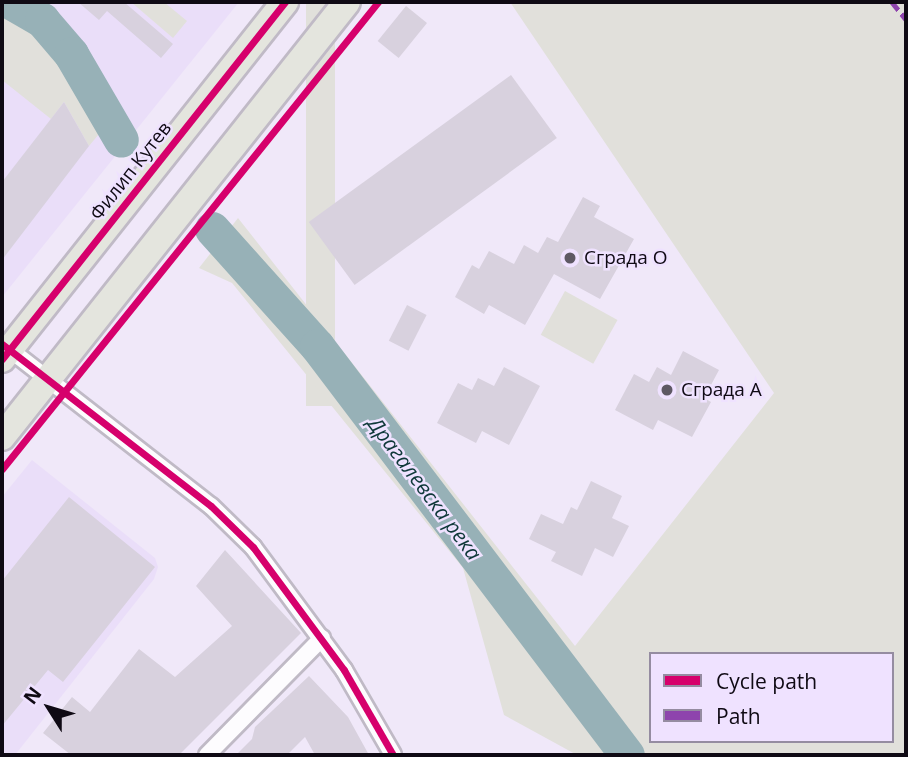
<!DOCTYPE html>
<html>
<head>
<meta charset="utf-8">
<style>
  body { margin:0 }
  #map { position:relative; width:908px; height:757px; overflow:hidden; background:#f0e8f9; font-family:"Open Sans",sans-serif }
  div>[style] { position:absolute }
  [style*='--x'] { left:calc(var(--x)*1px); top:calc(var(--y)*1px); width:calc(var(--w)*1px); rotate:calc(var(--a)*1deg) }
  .built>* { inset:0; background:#eadef9 }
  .green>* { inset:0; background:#e1e0db; transform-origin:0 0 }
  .river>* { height:35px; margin:-17.5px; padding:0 17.5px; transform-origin:17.5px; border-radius:17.5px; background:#97b1b7 }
  .building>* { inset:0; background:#d8d1de; transform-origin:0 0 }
  .roads { filter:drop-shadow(2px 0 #c0bac6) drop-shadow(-2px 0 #c0bac6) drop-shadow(0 2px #c0bac6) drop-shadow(0 -2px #c0bac6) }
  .minor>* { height:16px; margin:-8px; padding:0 8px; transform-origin:8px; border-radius:8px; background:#fdfcfe }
  .primary>* { height:26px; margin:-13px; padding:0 13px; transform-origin:13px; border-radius:13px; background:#e4e5de }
  .quiet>* { height:5px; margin-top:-2.5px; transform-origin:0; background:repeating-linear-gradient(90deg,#8e44ad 0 10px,transparent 0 15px) }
  .cycleway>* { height:7px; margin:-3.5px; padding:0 3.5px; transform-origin:3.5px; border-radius:3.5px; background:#d6006c }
  .dots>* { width:19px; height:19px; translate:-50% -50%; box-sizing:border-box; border:4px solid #efe2ff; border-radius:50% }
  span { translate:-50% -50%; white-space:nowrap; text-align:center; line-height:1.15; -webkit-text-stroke:5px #efe2ff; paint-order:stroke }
  .street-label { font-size:19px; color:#0f0a14 }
  .poi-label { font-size:19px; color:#0f0a14 }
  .left { translate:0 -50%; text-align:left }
  .water-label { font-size:21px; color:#0f3839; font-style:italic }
  .frame { position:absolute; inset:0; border:4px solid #0f0a14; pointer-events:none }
  .legend { position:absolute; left:649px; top:652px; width:245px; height:91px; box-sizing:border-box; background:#efe2ff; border:2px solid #958ca1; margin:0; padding:9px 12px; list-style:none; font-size:21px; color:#0f0a14 }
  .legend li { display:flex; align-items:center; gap:14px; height:35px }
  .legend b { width:35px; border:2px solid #958ca1 }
  .north { position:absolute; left:14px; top:673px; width:70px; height:70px; -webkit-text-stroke:5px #efe2ff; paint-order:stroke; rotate:307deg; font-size:19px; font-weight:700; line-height:28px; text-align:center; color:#0f0a14 }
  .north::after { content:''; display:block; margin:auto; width:24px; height:32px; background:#0f0a14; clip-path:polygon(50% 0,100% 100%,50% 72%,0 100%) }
</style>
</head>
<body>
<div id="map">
  <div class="built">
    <div style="clip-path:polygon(2px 2px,239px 2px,2px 297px)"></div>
    <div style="clip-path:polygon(32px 460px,155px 558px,158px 567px,154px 579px,15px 755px,2px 755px,2px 497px)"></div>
  </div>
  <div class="green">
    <div style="clip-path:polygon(131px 2px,164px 2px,187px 21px,173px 38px)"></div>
    <div style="left:306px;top:2px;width:29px;height:404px"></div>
    <div style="clip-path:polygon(evenodd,510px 2px,906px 2px,906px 755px,577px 755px,504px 715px,463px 568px,232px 283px,199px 268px,238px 218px,575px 646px,774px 393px,510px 2px,651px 654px,892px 654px,892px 741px,651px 741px,651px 654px)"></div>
    <div style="clip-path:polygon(2px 3px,41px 26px,64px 53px,104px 128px,89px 146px,64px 102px,51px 119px,2px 80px)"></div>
    <div style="left:565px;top:291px;width:60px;height:50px;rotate:29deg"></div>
  </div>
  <div class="river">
    <div style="--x:11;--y:2;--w:36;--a:30"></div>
    <div style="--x:42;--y:20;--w:45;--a:49.5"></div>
    <div style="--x:71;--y:54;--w:99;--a:59.8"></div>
    <div style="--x:212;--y:229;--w:157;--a:48.1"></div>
    <div style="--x:317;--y:346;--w:513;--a:52.84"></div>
  </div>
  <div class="building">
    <div style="clip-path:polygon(78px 2px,124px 2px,173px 44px,161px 58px,107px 11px,99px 20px)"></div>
    <div style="left:406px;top:6px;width:27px;height:45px;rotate:39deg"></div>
    <div style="left:511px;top:75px;width:78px;height:250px;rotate:54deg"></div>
    <div style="clip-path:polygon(64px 102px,89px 146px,2px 260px,2px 182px)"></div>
    <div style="clip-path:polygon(583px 197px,600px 206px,594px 217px,634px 239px,600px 299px,554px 274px,525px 325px,489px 305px,484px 314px,455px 297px,472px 265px,479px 269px,489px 251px,514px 264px,524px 245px,538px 253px,547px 237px,558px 242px)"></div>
    <div style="left:407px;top:305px;width:22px;height:40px;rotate:27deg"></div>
    <div style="clip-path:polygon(683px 351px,719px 370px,704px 398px,711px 402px,692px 437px,658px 420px,653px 430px,615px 410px,634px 374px,649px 382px,657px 367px,671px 375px)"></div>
    <div style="clip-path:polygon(504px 367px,540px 386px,509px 445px,482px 431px,476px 443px,437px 423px,458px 383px,472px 390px,478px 378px,494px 386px)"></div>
    <div style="clip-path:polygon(591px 481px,622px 496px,612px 518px,629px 526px,613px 557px,595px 548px,582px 576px,551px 561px,556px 552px,529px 539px,541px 514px,563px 524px,571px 507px,577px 510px)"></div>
    <div style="clip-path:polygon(69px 497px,155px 567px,63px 682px,48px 670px,2px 726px,2px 581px)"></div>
    <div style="clip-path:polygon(225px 550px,301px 633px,179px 755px,71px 755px,43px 733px,72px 697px,90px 712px,139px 649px,175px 677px,232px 626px,196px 586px)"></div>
    <div style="clip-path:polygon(309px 676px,348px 717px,369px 755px,315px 755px,305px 737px,287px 755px,236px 755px,252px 739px,255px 727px)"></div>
  </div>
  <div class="roads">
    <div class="minor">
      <div style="--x:4;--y:345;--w:262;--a:37.9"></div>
      <div style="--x:211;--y:506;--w:59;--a:44.3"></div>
      <div style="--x:253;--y:547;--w:153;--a:53.5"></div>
      <div style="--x:344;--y:670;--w:98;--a:60"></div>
      <div style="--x:207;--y:755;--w:164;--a:-45.5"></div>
    </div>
    <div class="primary">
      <div style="--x:2;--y:359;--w:456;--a:-51.6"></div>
      <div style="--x:2;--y:437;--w:555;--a:-51.58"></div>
    </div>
  </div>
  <div class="quiet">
    <div style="--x:892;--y:2;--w:22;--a:51"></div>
  </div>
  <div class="cycleway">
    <div style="--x:2;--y:344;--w:264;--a:37.8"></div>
    <div style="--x:211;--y:506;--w:59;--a:44.3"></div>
    <div style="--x:253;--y:547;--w:153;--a:53.5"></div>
    <div style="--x:344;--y:670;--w:98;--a:60"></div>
    <div style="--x:2;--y:359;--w:456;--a:-51.6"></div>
    <div style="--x:2;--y:469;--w:600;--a:-51.16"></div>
  </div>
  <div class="dots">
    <div style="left:570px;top:258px;background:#5e5864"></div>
    <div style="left:667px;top:390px;background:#5e5864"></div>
  </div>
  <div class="street-label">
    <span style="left:131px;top:171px;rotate:-52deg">Филип Кутев</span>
  </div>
  <div class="poi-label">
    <span class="left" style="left:584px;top:258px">Сграда О</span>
    <span class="left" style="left:681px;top:390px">Сграда А</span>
  </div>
  <div class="water-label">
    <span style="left:425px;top:488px;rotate:53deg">Драгалевска река</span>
  </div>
  <div class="frame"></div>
  <ul class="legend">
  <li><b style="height:9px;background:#d6006c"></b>Cycle path</li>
  <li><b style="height:9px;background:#8e44ad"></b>Path</li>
  </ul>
  <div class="north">N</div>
</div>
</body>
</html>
